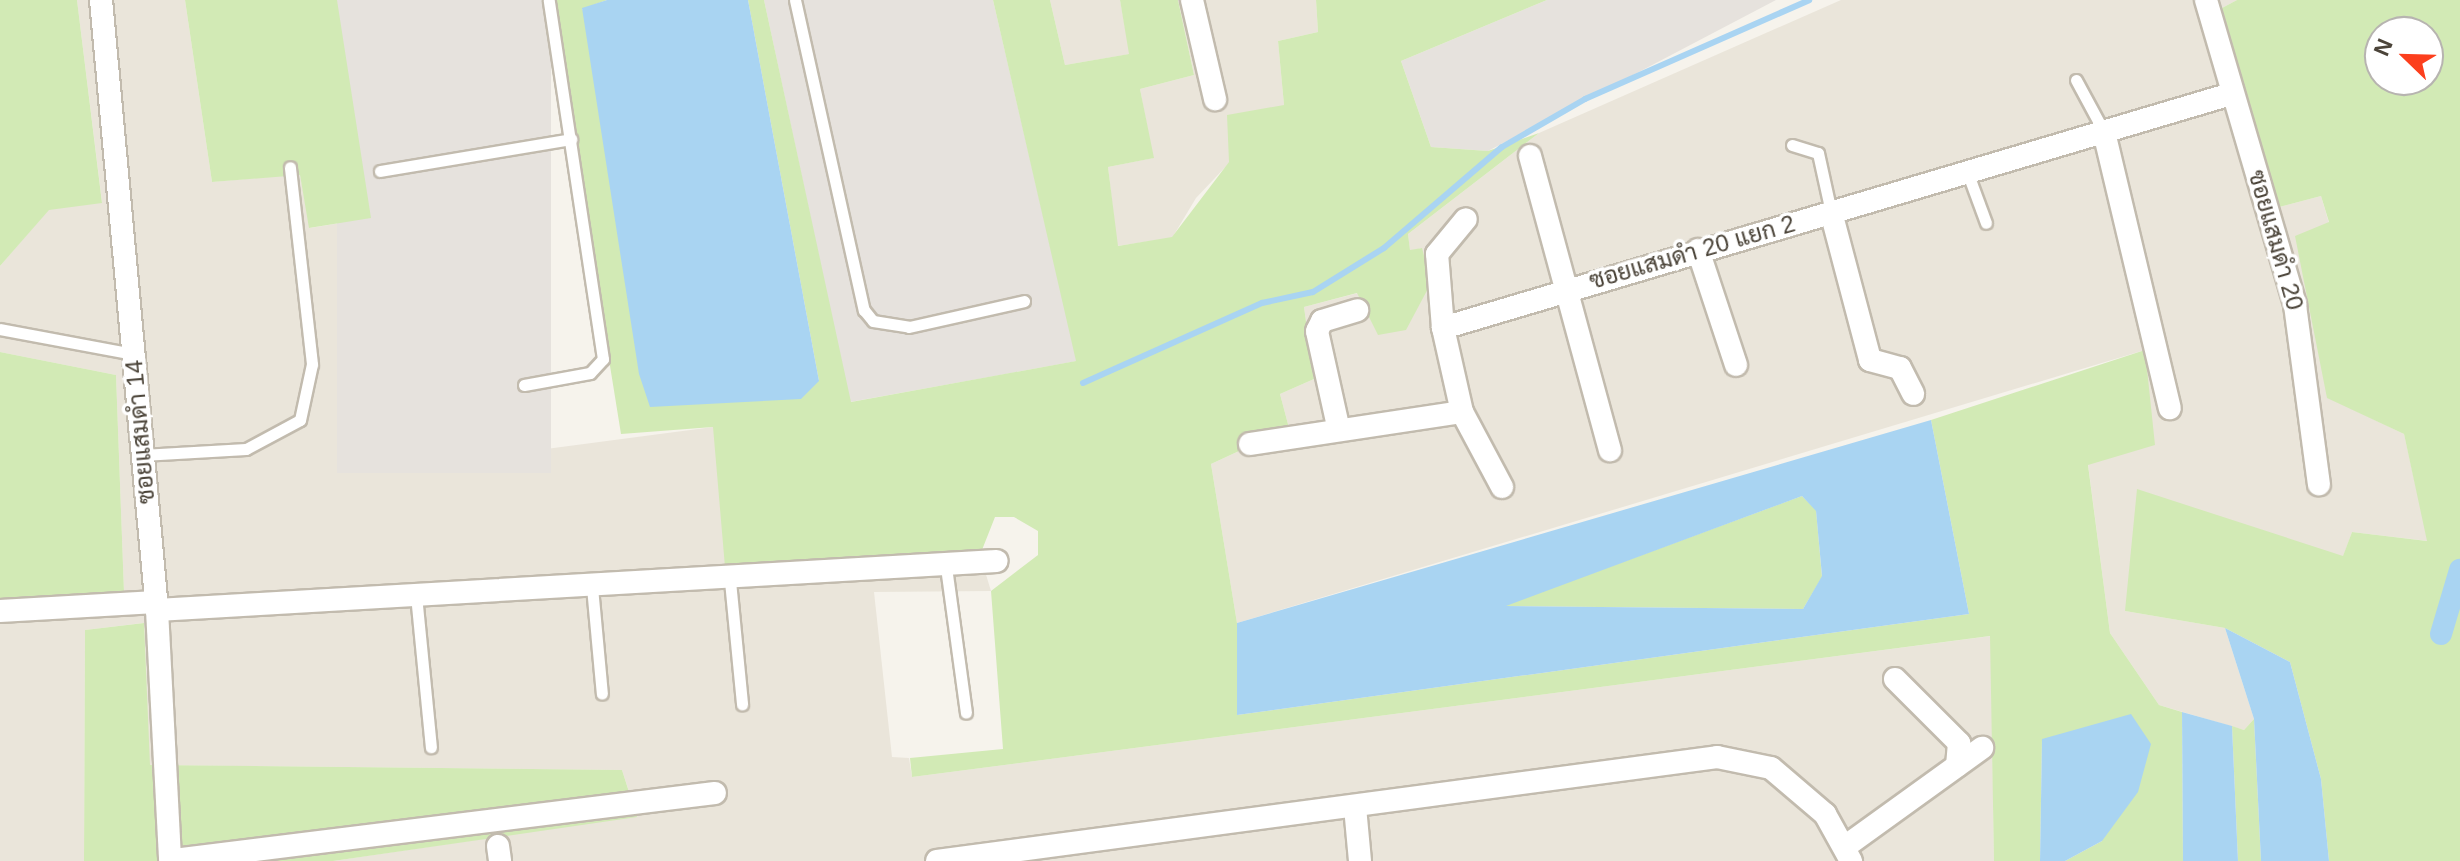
<!DOCTYPE html>
<html>
<head>
<meta charset="utf-8">
<style>
  body { margin:0 }
  #map { position:relative; width:2460px; height:861px; overflow:hidden; background:#f6f3ec; font-family:Arial,Sarabun,sans-serif }
  div>[style] { position:absolute }
  [style*='--x'] { left:calc(var(--x)*1px); top:calc(var(--y)*1px); width:calc(var(--w)*1px); rotate:calc(var(--a)*1deg) }
  .residential>* { inset:0; background:#eae5da }
  .industrial>* { inset:0; background:#e6e2dd; transform-origin:0 0 }
  .green>* { inset:0; background:#d2eab5 }
  .water>* { inset:0; background:#a9d4f2 }
  .stream>* { height:6px; margin:-3px; padding:0 3px; transform-origin:3px; border-radius:3px; background:#a9d4f2 }
  .canal>* { height:22px; margin:-11px; padding:0 11px; transform-origin:11px; border-radius:11px; background:#a9d4f2 }
  .roads { filter:drop-shadow(2px 0 #c2bbae) drop-shadow(-2px 0 #c2bbae) drop-shadow(0 2px #c2bbae) drop-shadow(0 -2px #c2bbae) }
  .service>* { height:11px; margin:-5.5px; padding:0 5.5px; transform-origin:5.5px; border-radius:5.5px; background:#fff }
  .minor>* { height:22px; margin:-11px; padding:0 11px; transform-origin:11px; border-radius:11px; background:#fff }
  span { translate:-50% -50%; white-space:nowrap; text-align:center; line-height:1.15; -webkit-text-stroke:7px #fff; paint-order:stroke }
  .street-label { font-size:24px; color:#4b4439 }
  .north { position:absolute; left:2364px; top:16px; width:80px; height:80px; box-sizing:border-box; background:#fff; border:2px solid #b7b4b0; border-radius:50%; rotate:293deg; font-size:22px; font-weight:700; line-height:32px; text-align:center; color:#4b4439 }
  .north::after { content:''; display:block; margin:auto; width:28px; height:36px; background:#fc3f1d; clip-path:polygon(50% 0,100% 100%,50% 72%,0 100%) }
</style>
</head>
<body>
<div id="map">
  <div class="residential">
    <div style="clip-path:polygon(77px 0,185px 0,212px 182px,300px 174px,310px 228px,371px 218px,410px 467px,713px 427px,980px 555px,991px 591px,874px 592px,892px 757px,909px 758px,912px 777px,1991px 636px,1994px 861px,333px 861px,637px 816px,622px 770px,149px 765px,143px 623px,85px 630px,84px 861px,0 861px,0 599px,124px 592px,116px 375px,0 352px,0 266px,49px 209px,102px 202px)"></div>
    <div style="clip-path:polygon(1050px 0,1120px 0,1130px 54px,1065px 65px)"></div>
    <div style="clip-path:polygon(1178px 0,1316px 0,1318px 32px,1278px 41px,1284px 105px,1196px 198px,1172px 238px,1117px 246px,1108px 167px,1153px 158px,1140px 89px,1194px 75px)"></div>
    <div style="clip-path:polygon(1841px 0,2237px 0,2222px 8px,2279px 207px,2321px 196px,2329px 223px,2327px 397px,2404px 434px,2428px 541px,2352px 532px,2343px 557px,2125px 611px,2225px 628px,2254px 719px,2244px 730px,2159px 705px,2110px 633px,2088px 464px,2145px 350px,1237px 623px,1211px 464px,1289px 428px,1280px 394px,1314px 379px,1304px 307px,1358px 293px,1422px 248px,1410px 251px,1408px 234px,1539px 133px)"></div>
  </div>
  <div class="industrial">
    <div style="left:337px;top:0;width:214px;height:473px"></div>
    <div style="clip-path:polygon(764px 0,993px 0,1077px 361px,850px 402px)"></div>
    <div style="clip-path:polygon(1547px 0,1776px 0,1488px 151px,1431px 147px,1401px 61px)"></div>
  </div>
  <div class="green">
    <div style="clip-path:polygon(0 0,77px 0,102px 203px,49px 210px,0 266px)"></div>
    <div style="clip-path:polygon(185px 0,337px 0,371px 218px,309px 228px,300px 175px,212px 182px)"></div>
    <div style="clip-path:polygon(551px 0,607px 0,582px 9px,819px 381px,748px 0,764px 0,851px 402px,1076px 361px,993px 0,1050px 0,1065px 65px,1129px 54px,1120px 0,1178px 0,1194px 75px,1140px 89px,1154px 158px,1108px 167px,1118px 246px,1172px 237px,1229px 162px,1227px 115px,1284px 105px,1278px 41px,1318px 32px,1316px 0,1547px 0,1401px 61px,1431px 147px,1488px 151px,1539px 133px,1408px 234px,1410px 250px,1422px 248px,1431px 283px,1406px 330px,1378px 335px,1357px 293px,1304px 307px,1314px 379px,1280px 394px,1289px 428px,1211px 464px,1237px 623px,1237px 715px,1969px 614px,1931px 420px,2145px 350px,2155px 445px,2088px 465px,2110px 633px,2159px 705px,2182px 712px,2183px 861px,2065px 861px,2102px 841px,2042px 739px,2040px 861px,1994px 861px,1990px 636px,912px 777px,910px 758px,1003px 749px,991px 591px,1038px 555px,1038px 531px,1014px 517px,995px 517px,980px 555px,725px 567px,713px 427px,621px 434px)"></div>
    <div style="clip-path:polygon(evenodd,2237px 0,2460px 0,2460px 861px,2329px 861px,2321px 779px,2290px 662px,2225px 628px,2125px 611px,2137px 489px,2343px 556px,2352px 532px,2427px 541px,2404px 434px,2327px 398px,2295px 236px,2329px 222px,2321px 196px,2279px 207px,2222px 8px,2237px 0,2380px 32px,2428px 32px,2428px 80px,2380px 80px,2380px 32px)"></div>
    <div style="clip-path:polygon(0 352px,116px 375px,124px 592px,0 599px)"></div>
    <div style="clip-path:polygon(1802px 496px,1816px 510px,1822px 577px,1803px 609px,1503px 606px)"></div>
    <div style="clip-path:polygon(144px 623px,150px 765px,622px 770px,637px 817px,333px 861px,84px 861px,85px 630px)"></div>
    <div style="clip-path:polygon(2254px 719px,2261px 861px,2238px 861px,2232px 726px,2244px 730px)"></div>
  </div>
  <div class="water">
    <div style="clip-path:polygon(607px 0,748px 0,819px 381px,801px 399px,650px 407px,639px 374px,582px 8px)"></div>
    <div style="clip-path:polygon(evenodd,1931px 420px,1969px 614px,1237px 715px,1237px 623px,1931px 420px,1802px 496px,1816px 511px,1822px 576px,1803px 609px,1506px 606px,1802px 496px)"></div>
    <div style="clip-path:polygon(2225px 628px,2290px 662px,2321px 779px,2329px 861px,2261px 861px,2254px 719px)"></div>
    <div style="clip-path:polygon(2182px 712px,2232px 726px,2238px 861px,2183px 861px)"></div>
    <div style="clip-path:polygon(2131px 714px,2151px 744px,2138px 792px,2102px 841px,2065px 861px,2040px 861px,2042px 739px)"></div>
  </div>
  <div class="stream">
    <div style="--x:1083;--y:383;--w:196;--a:-24.1"></div>
    <div style="--x:1262;--y:303;--w:52;--a:-12.2"></div>
    <div style="--x:1313;--y:292;--w:84;--a:-31.8"></div>
    <div style="--x:1384;--y:248;--w:155;--a:-40.6"></div>
    <div style="--x:1502;--y:147;--w:96;--a:-30"></div>
    <div style="--x:1585;--y:99;--w:245;--a:-23.8"></div>
  </div>
  <div class="canal">
    <div style="--x:2441;--y:634;--w:67;--a:-73.5"></div>
  </div>
  <div class="roads">
    <div class="service">
      <div style="--x:795;--y:0;--w:318;--a:77.5"></div>
      <div style="--x:864;--y:310;--w:14;--a:51"></div>
      <div style="--x:873;--y:321;--w:36;--a:9"></div>
      <div style="--x:909;--y:327;--w:118;--a:-12.7"></div>
      <div style="--x:2076;--y:80;--w:59;--a:61.7"></div>
      <div style="--x:1792;--y:145;--w:27;--a:17"></div>
      <div style="--x:1818;--y:153;--w:60;--a:77.6"></div>
      <div style="--x:380;--y:171;--w:194;--a:-9.5"></div>
      <div style="--x:1968;--y:174;--w:52;--a:69.8"></div>
      <div style="--x:0;--y:329;--w:135;--a:10.6"></div>
      <div style="--x:524;--y:385;--w:67;--a:-10.3"></div>
      <div style="--x:590;--y:373;--w:19;--a:-47"></div>
      <div style="--x:603;--y:359;--w:363;--a:-98.6"></div>
      <div style="--x:142;--y:455;--w:104;--a:-3.3"></div>
      <div style="--x:246;--y:449;--w:61;--a:-28.2"></div>
      <div style="--x:300;--y:420;--w:57;--a:-77.9"></div>
      <div style="--x:312;--y:364;--w:198;--a:-96.4"></div>
      <div style="--x:946;--y:567;--w:147;--a:82.2"></div>
      <div style="--x:730;--y:581;--w:124;--a:84.4"></div>
      <div style="--x:592;--y:587;--w:107;--a:84.7"></div>
      <div style="--x:416;--y:595;--w:153;--a:84.4"></div>
    </div>
    <div class="minor">
      <div style="--x:101;--y:0;--w:613;--a:84.75"></div>
      <div style="--x:157;--y:610;--w:251;--a:87"></div>
      <div style="--x:1192;--y:0;--w:102;--a:76.9"></div>
      <div style="--x:2206;--y:0;--w:318;--a:73.7"></div>
      <div style="--x:2295;--y:305;--w:181;--a:82.4"></div>
      <div style="--x:2104;--y:132;--w:284;--a:76.6"></div>
      <div style="--x:1530;--y:156;--w:305;--a:74.8"></div>
      <div style="--x:1831;--y:212;--w:153;--a:75.2"></div>
      <div style="--x:1870;--y:360;--w:31;--a:15"></div>
      <div style="--x:1900;--y:368;--w:29;--a:63"></div>
      <div style="--x:1698;--y:250;--w:121;--a:71.7"></div>
      <div style="--x:1443;--y:328;--w:74;--a:-94.6"></div>
      <div style="--x:1437;--y:254;--w:45;--a:-50.4"></div>
      <div style="--x:1462;--y:412;--w:85;--a:61.9"></div>
      <div style="--x:1338;--y:426;--w:97;--a:-102.5"></div>
      <div style="--x:1317;--y:331;--w:11;--a:-63"></div>
      <div style="--x:1322;--y:321;--w:37;--a:-17"></div>
      <div style="--x:1250;--y:444;--w:214;--a:-8.6"></div>
      <div style="--x:1462;--y:412;--w:86;--a:-102.7"></div>
      <div style="--x:1443;--y:328;--w:822;--a:-16.54"></div>
      <div style="--x:157;--y:610;--w:841;--a:-3.34"></div>
      <div style="--x:0;--y:611;--w:156;--a:-3.3"></div>
      <div style="--x:1895;--y:679;--w:91;--a:45"></div>
      <div style="--x:1959;--y:743;--w:23;--a:95"></div>
      <div style="--x:1355;--y:807;--w:54;--a:84.7"></div>
      <div style="--x:498;--y:846;--w:15;--a:82"></div>
      <div style="--x:1846;--y:846;--w:168;--a:-35.8"></div>
      <div style="--x:174;--y:860;--w:545;--a:-7.06"></div>
      <div style="--x:937;--y:861;--w:787;--a:-7.59"></div>
      <div style="--x:1717;--y:757;--w:55;--a:11.5"></div>
      <div style="--x:1771;--y:768;--w:71;--a:40.4"></div>
      <div style="--x:1825;--y:814;--w:54;--a:61"></div>
    </div>
  </div>
  <div class="street-label">
    <span style="left:2276px;top:240px;rotate:74deg">ซอยแสมดำ 20</span>
    <span style="left:1692px;top:252px;rotate:-16deg">ซอยแสมดำ 20 แยก 2</span>
    <span style="left:140px;top:432px;rotate:-95deg">ซอยแสมดำ 14</span>
  </div>
  <div class="north">N</div>
</div>
</body>
</html>
